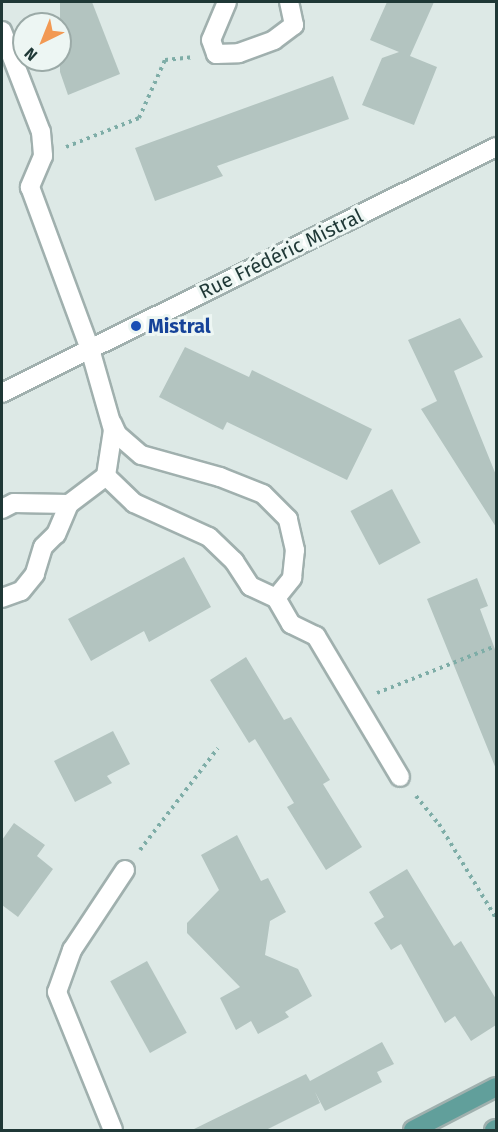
<!DOCTYPE html>
<html>
<head>
<meta charset="utf-8">
<style>
  body { margin:0 }
  #map { position:relative; width:498px; height:1132px; overflow:hidden; background:#dde9e6; font-family:"Fira Sans",sans-serif }
  div>[style] { position:absolute }
  [style*='--x'] { left:calc(var(--x)*1px); top:calc(var(--y)*1px); width:calc(var(--w)*1px); rotate:calc(var(--a)*1deg) }
  .building>* { inset:0; background:#b3c4c0; transform-origin:0 0 }
  .path>* { height:4px; margin-top:-2px; transform-origin:0; background:repeating-linear-gradient(90deg,#7eada7 0 3px,transparent 0 7.5px) }
  .roads { filter:drop-shadow(2px 0 #a0b0ae) drop-shadow(-2px 0 #a0b0ae) drop-shadow(0 2px #a0b0ae) drop-shadow(0 -2px #a0b0ae) }
  .minor>* { height:18px; margin:-9px; padding:0 9px; transform-origin:9px; border-radius:9px; background:#fff }
  .major>* { height:18px; margin:-9px; padding:0 9px; transform-origin:9px; border-radius:9px; background:#619f9b }
  .dots>* { width:16px; height:16px; translate:-50% -50%; box-sizing:border-box; border:3px solid #edf6f3; border-radius:50% }
  span { translate:-50% -50%; white-space:nowrap; text-align:center; line-height:1.15; -webkit-text-stroke:6px #edf6f3; paint-order:stroke }
  .street-label { font-size:20px; color:#1f3836 }
  .transit-label { font-size:20px; color:#164399; font-weight:700 }
  .left { translate:0 -50%; text-align:left }
  .frame { position:absolute; inset:0; border:3px solid #1f3836; pointer-events:none }
  .north { position:absolute; left:12px; top:12px; width:60px; height:60px; box-sizing:border-box; background:#edf6f3; border:2px solid #9baaa7; border-radius:50%; rotate:223deg; font-size:16px; font-weight:700; line-height:24px; text-align:center; color:#1f3836 }
  .north::after { content:''; display:block; margin:auto; width:21px; height:27px; background:#f29953; clip-path:polygon(50% 0,100% 100%,50% 72%,0 100%) }
</style>
</head>
<body>
<div id="map">
  <div class="building">
    <div style="clip-path:polygon(60px 2px,92px 2px,120px 74px,68px 95px,60px 72px)"></div>
    <div style="clip-path:polygon(387px 2px,434px 2px,410px 56px,437px 67px,414px 125px,362px 105px,382px 58px,399px 52px,370px 40px)"></div>
    <div style="clip-path:polygon(333px 76px,349px 119px,217px 166px,223px 176px,155px 201px,135px 148px)"></div>
    <div style="clip-path:polygon(460px 318px,483px 357px,454px 371px,496px 475px,496px 527px,421px 409px,437px 401px,408px 340px)"></div>
    <div style="clip-path:polygon(185px 347px,249px 377px,252px 370px,372px 429px,347px 480px,227px 422px,223px 430px,159px 397px)"></div>
    <div style="left:392px;top:489px;width:61px;height:47px;rotate:62deg"></div>
    <div style="clip-path:polygon(184px 557px,211px 607px,149px 642px,144px 631px,91px 661px,68px 619px)"></div>
    <div style="clip-path:polygon(477px 578px,488px 606px,480px 609px,496px 652px,496px 769px,427px 599px)"></div>
    <div style="clip-path:polygon(246px 657px,284px 720px,291px 717px,330px 780px,323px 784px,362px 847px,326px 870px,287px 807px,294px 803px,255px 739px,249px 743px,210px 680px)"></div>
    <div style="clip-path:polygon(113px 731px,130px 764px,107px 776px,112px 783px,75px 802px,54px 761px)"></div>
    <div style="clip-path:polygon(14px 823px,45px 845px,37px 856px,53px 869px,18px 917px,2px 905px,2px 840px)"></div>
    <div style="clip-path:polygon(237px 835px,261px 881px,268px 878px,286px 912px,270px 921px,265px 955px,298px 969px,312px 996px,285px 1012px,289px 1017px,258px 1034px,251px 1021px,236px 1030px,220px 998px,240px 987px,187px 933px,187px 923px,219px 890px,201px 855px)"></div>
    <div style="clip-path:polygon(407px 869px,454px 946px,461px 941px,496px 999px,496px 1025px,471px 1041px,455px 1016px,445px 1023px,401px 944px,391px 950px,374px 923px,384px 917px,369px 892px)"></div>
    <div style="left:147px;top:961px;width:82px;height:42px;rotate:61deg"></div>
    <div style="clip-path:polygon(382px 1042px,394px 1064px,377px 1072px,382px 1082px,325px 1111px,315px 1092px,320px 1103px,264px 1131px,190px 1131px,306px 1074px,310px 1081px)"></div>
  </div>
  <div class="path">
    <div style="--x:66;--y:147;--w:79;--a:-21.7"></div>
    <div style="--x:139;--y:118;--w:64;--a:-65.9"></div>
    <div style="--x:165;--y:60;--w:27;--a:-6"></div>
    <div style="--x:377;--y:693;--w:128;--a:-21.6"></div>
    <div style="--x:416;--y:796;--w:36;--a:51"></div>
    <div style="--x:439;--y:824;--w:110;--a:58.8"></div>
    <div style="--x:140;--y:850;--w:128;--a:-52.6"></div>
  </div>
  <div class="roads">
    <div class="minor">
      <div style="--x:227;--y:2;--w:41;--a:112.8"></div>
      <div style="--x:211;--y:40;--w:15;--a:70"></div>
      <div style="--x:216;--y:54;--w:23;--a:-2"></div>
      <div style="--x:239;--y:53;--w:37;--a:-20"></div>
      <div style="--x:274;--y:40;--w:25;--a:-37"></div>
      <div style="--x:294;--y:25;--w:24;--a:-102"></div>
      <div style="--x:2;--y:31;--w:108;--a:68.9"></div>
      <div style="--x:41;--y:132;--w:24;--a:85"></div>
      <div style="--x:43;--y:156;--w:34;--a:113"></div>
      <div style="--x:30;--y:187;--w:173;--a:69.7"></div>
      <div style="--x:90;--y:349;--w:84;--a:74.1"></div>
      <div style="--x:113;--y:430;--w:47;--a:98.7"></div>
      <div style="--x:106;--y:476;--w:46;--a:142.9"></div>
      <div style="--x:69;--y:504;--w:33;--a:113"></div>
      <div style="--x:56;--y:534;--w:18;--a:135"></div>
      <div style="--x:43;--y:547;--w:28;--a:107"></div>
      <div style="--x:35;--y:574;--w:22;--a:129"></div>
      <div style="--x:21;--y:591;--w:20;--a:160"></div>
      <div style="--x:2;--y:393;--w:552;--a:-26.47"></div>
      <div style="--x:106;--y:476;--w:39;--a:44"></div>
      <div style="--x:134;--y:503;--w:82;--a:24.4"></div>
      <div style="--x:209;--y:537;--w:35;--a:44"></div>
      <div style="--x:234;--y:561;--w:30;--a:57"></div>
      <div style="--x:250;--y:586;--w:29;--a:25"></div>
      <div style="--x:276;--y:598;--w:26;--a:-51"></div>
      <div style="--x:292;--y:578;--w:28;--a:-84"></div>
      <div style="--x:295;--y:550;--w:32;--a:-103"></div>
      <div style="--x:288;--y:519;--w:35;--a:-135"></div>
      <div style="--x:263;--y:494;--w:46;--a:-158.4"></div>
      <div style="--x:220;--y:477;--w:82;--a:-164.4"></div>
      <div style="--x:141;--y:455;--w:32;--a:-139"></div>
      <div style="--x:117;--y:434;--w:12;--a:-114"></div>
      <div style="--x:2;--y:509;--w:13;--a:-27"></div>
      <div style="--x:14;--y:503;--w:55;--a:1"></div>
      <div style="--x:276;--y:598;--w:30;--a:60"></div>
      <div style="--x:291;--y:624;--w:28;--a:26"></div>
      <div style="--x:316;--y:636;--w:164;--a:59.2"></div>
      <div style="--x:113;--y:1130;--w:149;--a:-112.1"></div>
      <div style="--x:57;--y:992;--w:45;--a:-70.3"></div>
      <div style="--x:72;--y:950;--w:96;--a:-56.5"></div>
    </div>
    <div class="major">
      <div style="--x:413;--y:1130;--w:93;--a:-27.4"></div>
      <div style="--x:494;--y:1130;--w:2;--a:-27"></div>
    </div>
  </div>
  <div class="dots">
    <div style="left:136px;top:326px;background:#1a4fb4"></div>
  </div>
  <div class="street-label">
    <span style="left:281px;top:254px;rotate:-26deg">Rue Frédéric Mistral</span>
  </div>
  <div class="transit-label">
    <span class="left" style="left:148px;top:326px">Mistral</span>
  </div>
  <div class="frame"></div>
  <div class="north">N</div>
</div>
</body>
</html>
